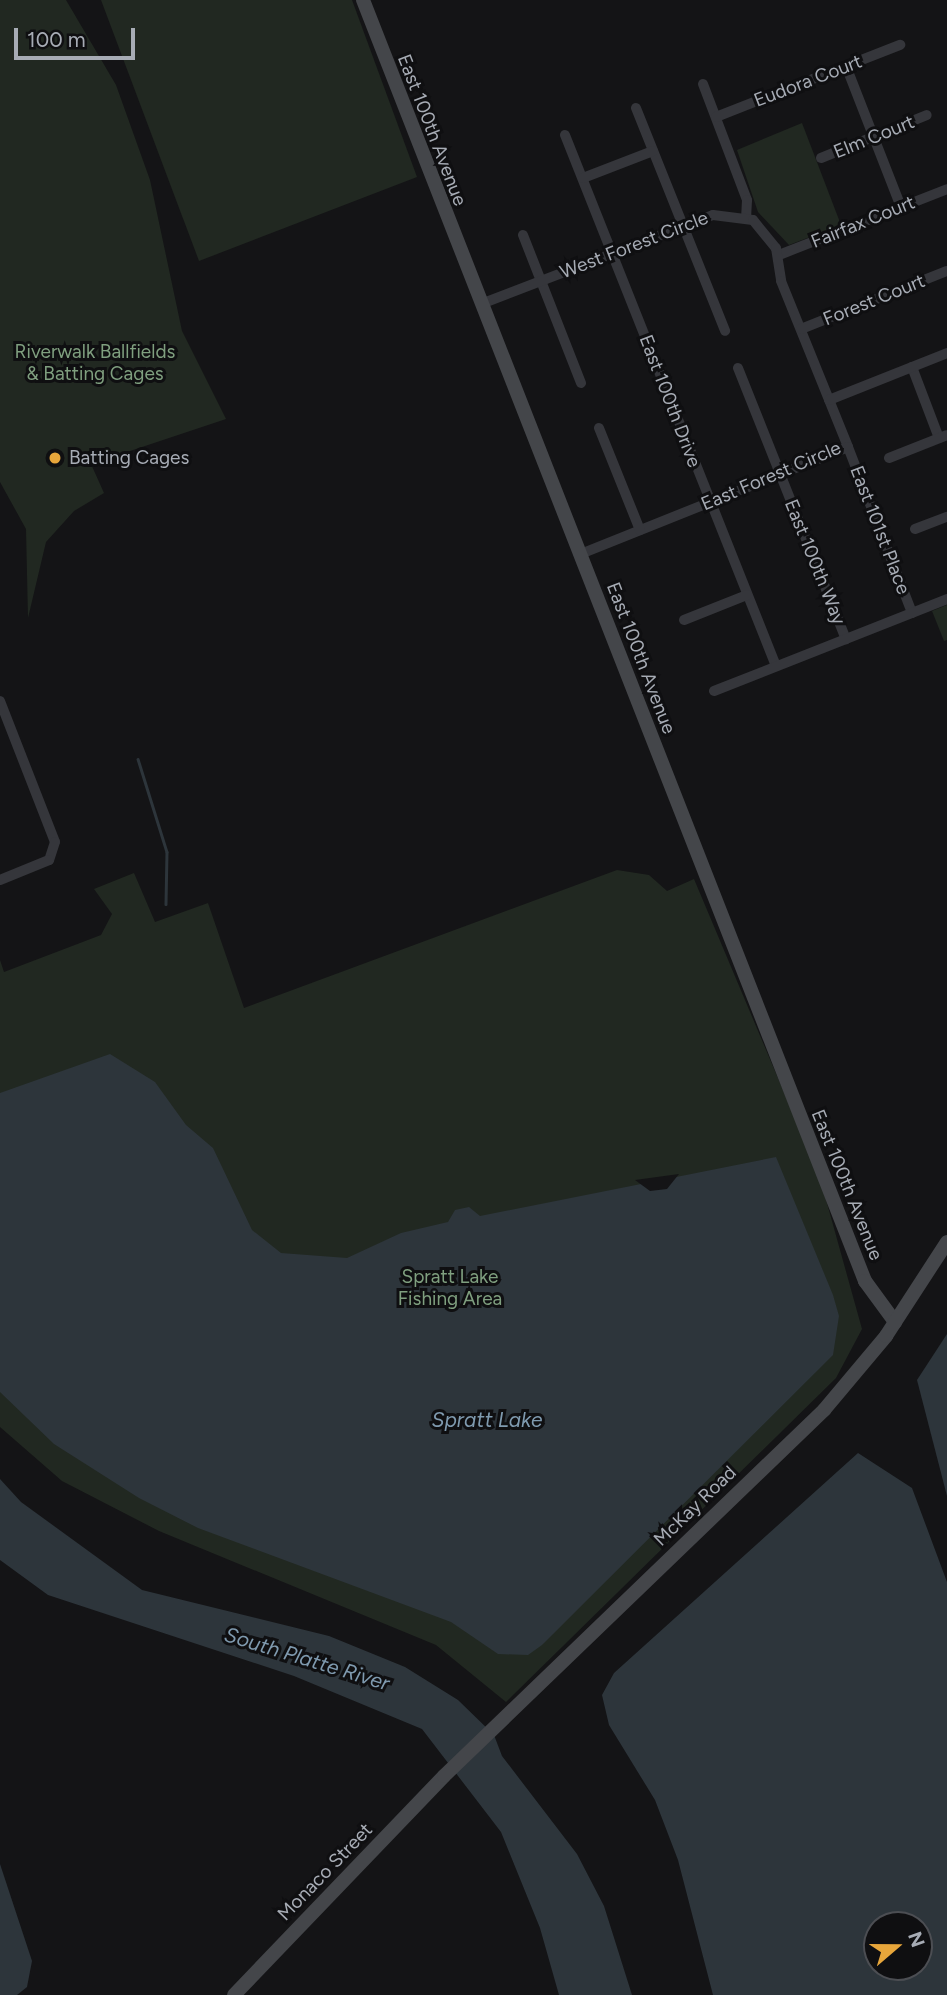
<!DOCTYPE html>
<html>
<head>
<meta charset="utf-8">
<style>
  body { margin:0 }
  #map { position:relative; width:947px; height:1995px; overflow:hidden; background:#141416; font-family:Figtree,sans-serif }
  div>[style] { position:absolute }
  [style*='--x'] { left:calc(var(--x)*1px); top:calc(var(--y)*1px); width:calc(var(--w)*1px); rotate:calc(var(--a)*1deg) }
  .green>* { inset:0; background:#212821 }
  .water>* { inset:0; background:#2d353b }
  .pier>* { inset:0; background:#141416 }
  .stream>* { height:2.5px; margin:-1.25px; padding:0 1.25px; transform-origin:1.25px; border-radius:1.25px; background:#2d353b }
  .street>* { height:10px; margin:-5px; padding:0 5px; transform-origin:5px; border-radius:5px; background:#35363b }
  .secondary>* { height:14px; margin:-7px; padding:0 7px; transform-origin:7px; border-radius:7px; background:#44464a }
  .dots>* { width:19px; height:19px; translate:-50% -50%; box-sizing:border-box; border:4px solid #0f0f11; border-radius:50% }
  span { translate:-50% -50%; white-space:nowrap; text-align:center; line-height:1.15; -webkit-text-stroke:6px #0f0f11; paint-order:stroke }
  .street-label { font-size:19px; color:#a7acb5 }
  .park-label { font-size:19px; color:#7f9f7f }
  .poi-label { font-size:19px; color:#a7acb5 }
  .left { translate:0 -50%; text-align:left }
  .water-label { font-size:21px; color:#7f9aaf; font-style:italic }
  .north { position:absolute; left:863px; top:1911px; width:70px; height:70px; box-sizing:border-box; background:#0f0f11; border:2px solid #4c4e53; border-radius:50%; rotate:70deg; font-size:19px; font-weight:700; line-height:28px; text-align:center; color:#a7acb5 }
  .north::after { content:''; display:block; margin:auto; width:24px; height:32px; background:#e7a63b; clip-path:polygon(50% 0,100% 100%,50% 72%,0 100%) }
  .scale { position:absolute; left:14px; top:28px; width:121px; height:32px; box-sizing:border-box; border:4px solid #a7acb5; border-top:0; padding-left:9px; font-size:21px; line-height:24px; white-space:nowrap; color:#a7acb5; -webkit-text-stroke:5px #0f0f11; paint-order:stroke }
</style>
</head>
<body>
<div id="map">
  <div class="green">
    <div style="clip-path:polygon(0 0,66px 0,116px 85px,150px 180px,182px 331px,226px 419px,91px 464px,104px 493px,74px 511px,46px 542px,28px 618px,26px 529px,0 482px)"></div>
    <div style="clip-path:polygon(101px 0,352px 0,417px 177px,199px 261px)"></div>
    <div style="clip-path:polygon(802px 123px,841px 225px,789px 245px,758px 212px,737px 150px)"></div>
    <div style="clip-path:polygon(947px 605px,947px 640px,944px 641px,932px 611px)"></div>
    <div style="clip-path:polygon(617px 870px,649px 875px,667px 891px,694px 879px,820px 1178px,862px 1329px,836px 1378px,506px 1702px,436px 1645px,159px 1531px,62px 1481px,0 1427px,0 960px,4px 972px,101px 935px,112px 914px,94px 889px,134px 873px,155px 922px,208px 903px,244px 1008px)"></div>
  </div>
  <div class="water">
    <div style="clip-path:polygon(110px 1054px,155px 1082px,186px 1125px,213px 1148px,252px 1230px,281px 1253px,347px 1258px,401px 1233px,448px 1222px,455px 1210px,469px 1207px,480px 1216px,776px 1157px,833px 1295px,839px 1316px,833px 1355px,542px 1645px,528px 1655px,498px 1654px,451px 1622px,198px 1528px,139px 1498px,54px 1444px,0 1392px,0 1093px)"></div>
    <div style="clip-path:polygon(947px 1334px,947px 1496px,917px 1380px)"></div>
    <div style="clip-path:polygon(evenodd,858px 1453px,912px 1488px,947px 1582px,947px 1995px,713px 1995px,678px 1860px,655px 1800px,609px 1725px,602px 1695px,614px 1673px,858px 1453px,877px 1925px,919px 1925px,919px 1967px,877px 1967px,877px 1925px)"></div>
    <div style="clip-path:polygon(0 1479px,21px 1502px,142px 1590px,329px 1636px,405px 1667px,458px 1700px,494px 1735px,502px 1756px,577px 1854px,604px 1906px,632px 1995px,559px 1995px,540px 1928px,501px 1832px,422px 1729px,294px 1676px,48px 1595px,0 1560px)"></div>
    <div style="clip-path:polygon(0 1864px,32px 1961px,27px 1987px,17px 1995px,0 1995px)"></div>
  </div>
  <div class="pier">
    <div style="clip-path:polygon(679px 1174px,667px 1189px,650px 1191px,635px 1180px)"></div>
  </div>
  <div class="stream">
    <div style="--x:138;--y:759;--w:97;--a:72.7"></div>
    <div style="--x:167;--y:852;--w:52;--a:91.1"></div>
  </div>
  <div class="street">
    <div style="--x:846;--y:66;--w:151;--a:68.7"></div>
    <div style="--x:703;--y:84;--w:124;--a:69.2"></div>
    <div style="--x:747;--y:200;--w:17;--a:93"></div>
    <div style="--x:636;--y:108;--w:240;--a:68.2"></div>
    <div style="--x:716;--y:117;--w:198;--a:-21.4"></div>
    <div style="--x:565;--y:135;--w:571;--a:68.33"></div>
    <div style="--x:821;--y:158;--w:114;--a:-22.1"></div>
    <div style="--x:583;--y:178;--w:75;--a:-21.1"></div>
    <div style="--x:523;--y:235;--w:159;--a:68.6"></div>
    <div style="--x:779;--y:255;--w:180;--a:-21.4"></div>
    <div style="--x:481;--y:304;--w:248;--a:-21"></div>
    <div style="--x:713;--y:215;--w:40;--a:7.1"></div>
    <div style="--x:753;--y:220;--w:36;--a:51"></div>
    <div style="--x:776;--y:248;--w:33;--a:81"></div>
    <div style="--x:781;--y:281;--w:179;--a:68"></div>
    <div style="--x:848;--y:447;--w:289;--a:158.2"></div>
    <div style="--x:801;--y:329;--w:157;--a:-21.7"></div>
    <div style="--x:912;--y:367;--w:76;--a:69.2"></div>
    <div style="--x:738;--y:368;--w:292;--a:68.3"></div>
    <div style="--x:829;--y:400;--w:127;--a:-21.7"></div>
    <div style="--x:599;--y:428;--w:110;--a:68.1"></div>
    <div style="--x:848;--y:447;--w:178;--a:68.9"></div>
    <div style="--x:889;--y:458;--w:62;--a:-21.6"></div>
    <div style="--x:915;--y:529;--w:34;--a:-21"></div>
    <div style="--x:684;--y:620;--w:68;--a:-21.6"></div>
    <div style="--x:714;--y:691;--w:251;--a:-21.5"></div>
    <div style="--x:0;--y:701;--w:151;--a:68.7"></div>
    <div style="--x:55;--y:842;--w:19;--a:108"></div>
    <div style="--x:49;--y:860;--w:53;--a:157.8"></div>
  </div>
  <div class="secondary">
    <div style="--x:363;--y:0;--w:1376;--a:68.6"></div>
    <div style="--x:865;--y:1281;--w:51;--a:53.8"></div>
    <div style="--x:234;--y:1995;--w:303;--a:-46.2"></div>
    <div style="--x:444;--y:1776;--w:528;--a:-43.92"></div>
    <div style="--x:824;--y:1410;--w:97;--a:-50"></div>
    <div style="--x:886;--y:1336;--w:112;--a:-57"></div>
  </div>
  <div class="dots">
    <div style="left:55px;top:458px;background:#e7a63b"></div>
  </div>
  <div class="street-label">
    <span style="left:808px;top:81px;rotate:-21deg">Eudora Court</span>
    <span style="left:432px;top:130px;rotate:69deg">East 100th Avenue</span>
    <span style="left:874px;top:137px;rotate:-22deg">Elm Court</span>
    <span style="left:863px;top:222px;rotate:-22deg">Fairfax Court</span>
    <span style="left:634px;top:245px;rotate:-21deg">West Forest Circle</span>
    <span style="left:874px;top:300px;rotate:-22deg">Forest Court</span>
    <span style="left:670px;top:401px;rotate:69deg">East 100th Drive</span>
    <span style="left:771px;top:476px;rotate:-23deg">East Forest Circle</span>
    <span style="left:880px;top:530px;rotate:69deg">East 101st Place</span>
    <span style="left:815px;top:562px;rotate:68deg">East 100th Way</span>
    <span style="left:641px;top:658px;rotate:69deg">East 100th Avenue</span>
    <span style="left:847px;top:1185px;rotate:68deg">East 100th Avenue</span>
    <span style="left:695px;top:1506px;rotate:-44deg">McKay Road</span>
    <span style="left:325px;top:1872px;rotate:-46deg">Monaco Street</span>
  </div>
  <div class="park-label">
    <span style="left:95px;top:363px">Riverwalk Ballfields<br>&amp; Batting Cages</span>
    <span style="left:450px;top:1288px">Spratt Lake<br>Fishing Area</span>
  </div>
  <div class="poi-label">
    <span class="left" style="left:69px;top:458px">Batting Cages</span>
  </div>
  <div class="water-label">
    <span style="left:487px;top:1420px">Spratt Lake</span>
    <span style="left:307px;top:1659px;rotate:17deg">South Platte River</span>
  </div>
  <div class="north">N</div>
  <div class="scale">100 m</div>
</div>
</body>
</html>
